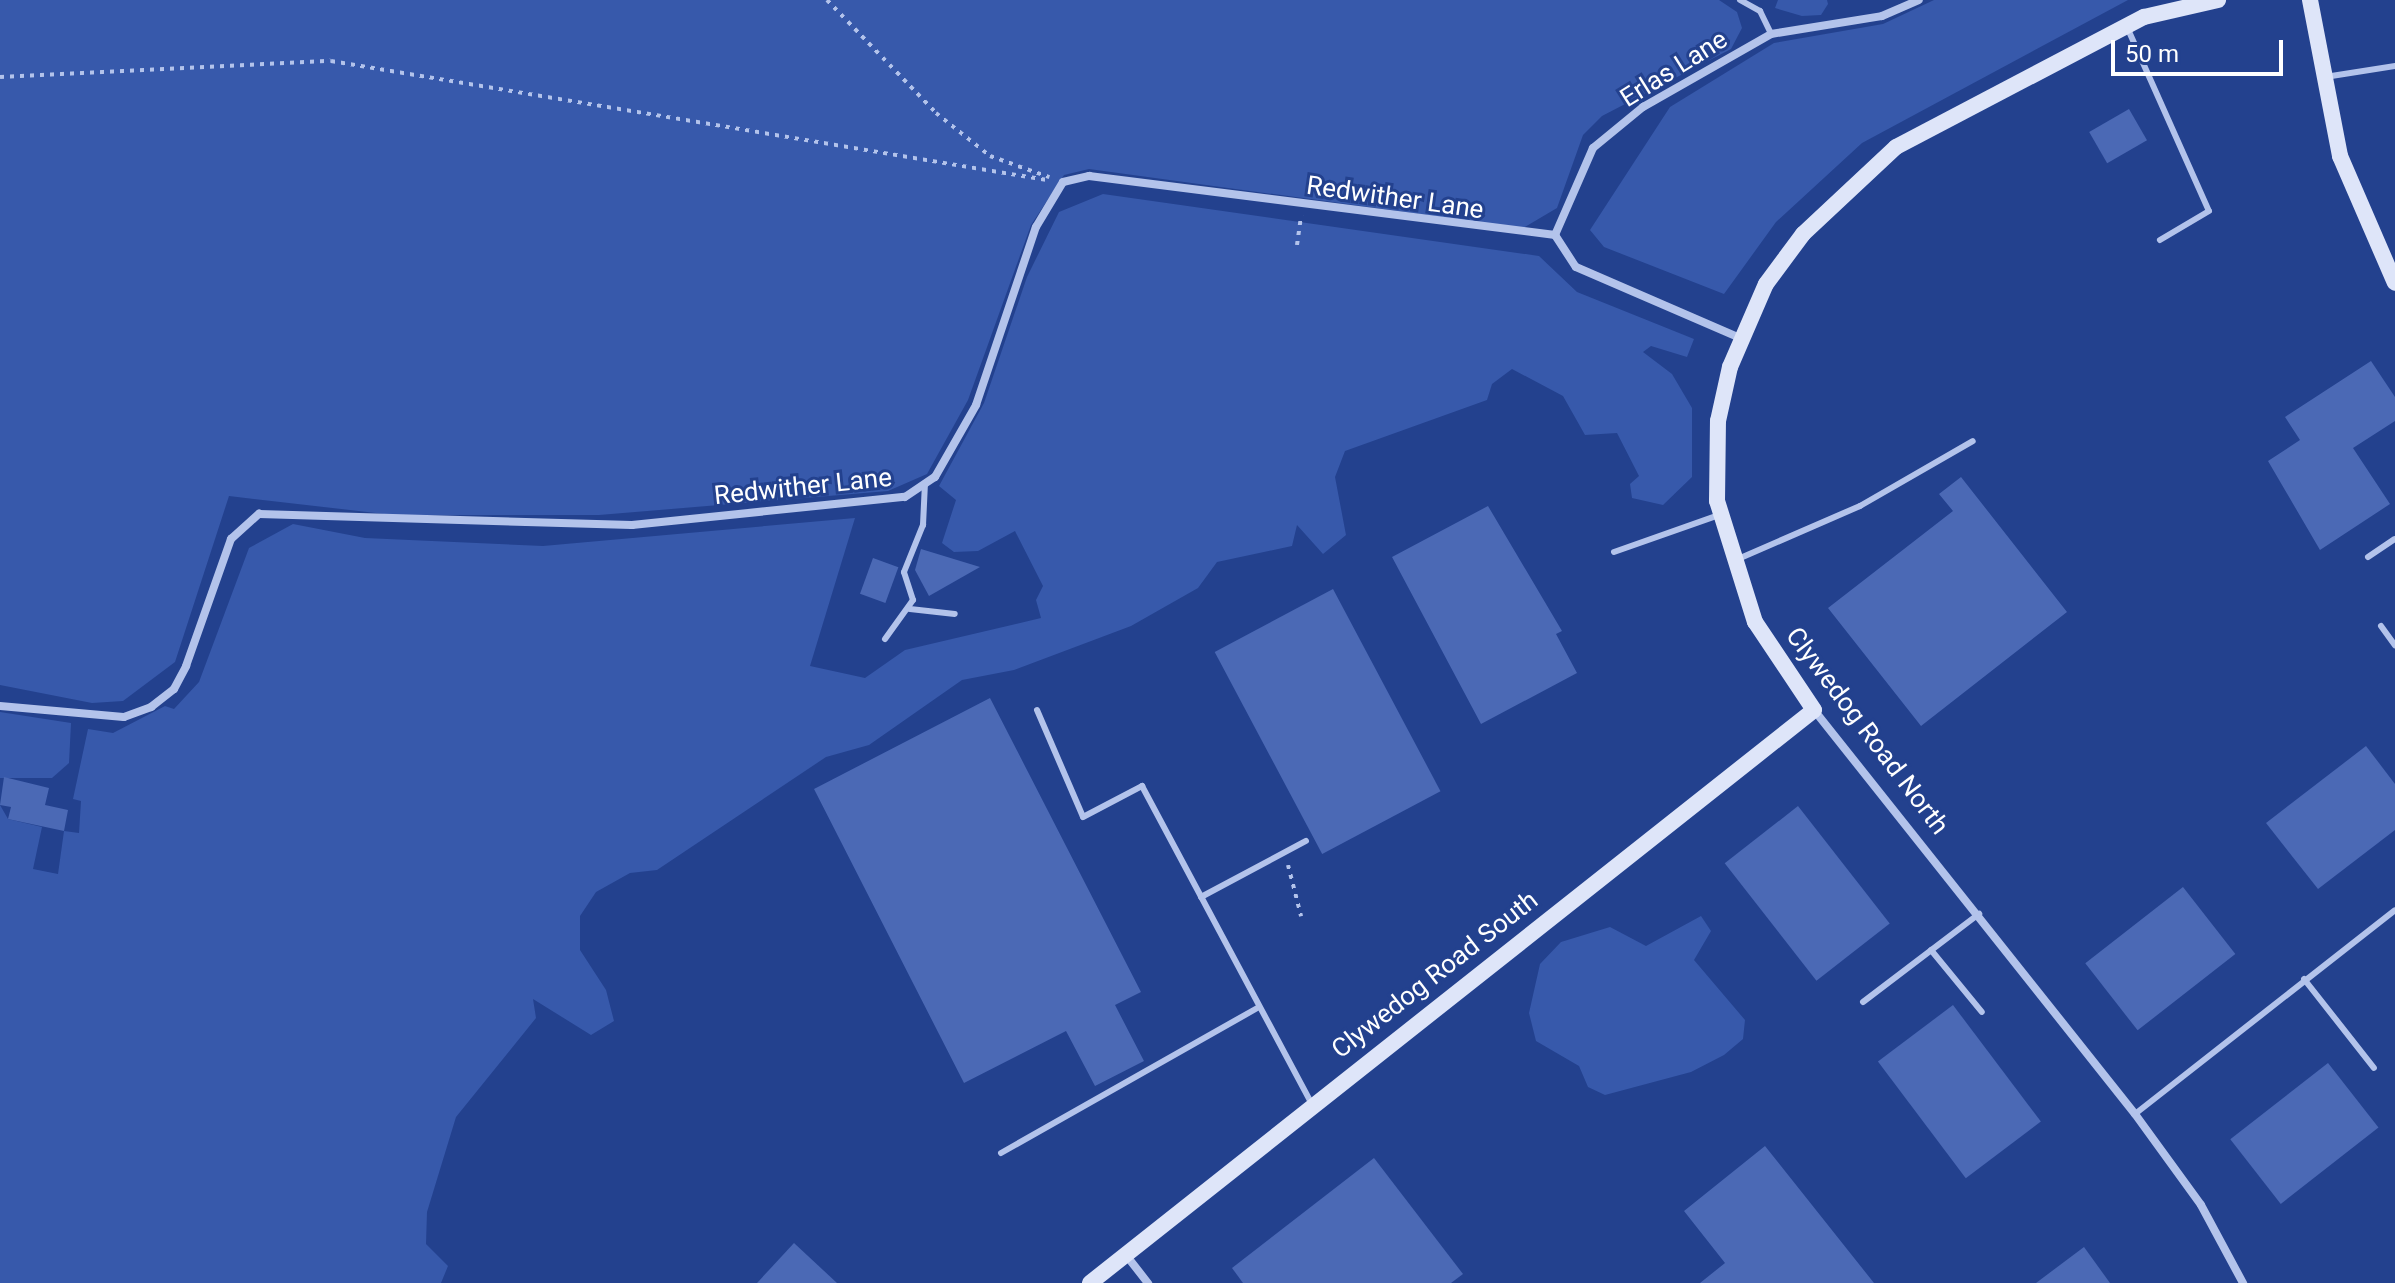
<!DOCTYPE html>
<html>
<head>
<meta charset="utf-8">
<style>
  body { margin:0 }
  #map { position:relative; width:2395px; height:1283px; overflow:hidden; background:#23418e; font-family:Roboto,sans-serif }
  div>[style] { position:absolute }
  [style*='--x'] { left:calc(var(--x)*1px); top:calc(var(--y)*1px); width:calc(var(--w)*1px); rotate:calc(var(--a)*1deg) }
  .green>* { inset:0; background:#3759ab }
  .building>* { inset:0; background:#4b69b5; transform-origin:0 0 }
  .path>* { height:4px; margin-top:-2px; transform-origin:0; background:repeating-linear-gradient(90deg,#b3c3eb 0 4px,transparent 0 10px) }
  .lane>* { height:6px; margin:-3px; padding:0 3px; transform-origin:3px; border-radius:3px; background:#b3c3eb }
  .street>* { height:8px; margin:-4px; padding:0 4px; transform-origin:4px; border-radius:4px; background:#b3c3eb }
  .secondary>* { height:16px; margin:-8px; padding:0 8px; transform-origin:8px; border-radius:8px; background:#dee5f9 }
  span { translate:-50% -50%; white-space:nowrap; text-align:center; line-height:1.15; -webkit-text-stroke:6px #23418e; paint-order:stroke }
  .street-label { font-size:26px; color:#fff }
  .scale { position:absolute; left:2111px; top:40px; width:172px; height:36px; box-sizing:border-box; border:4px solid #fff; border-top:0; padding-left:10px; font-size:24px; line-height:28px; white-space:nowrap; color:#fff; -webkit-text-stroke:6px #23418e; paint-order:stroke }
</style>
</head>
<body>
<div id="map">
  <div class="green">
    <div style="clip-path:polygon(0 0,1719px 0,1737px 12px,1742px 28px,1731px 49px,1602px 116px,1583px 135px,1557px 208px,1523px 228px,1089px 169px,1064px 175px,1031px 225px,968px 400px,927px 474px,888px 491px,599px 515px,393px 515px,229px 496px,175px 662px,123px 701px,92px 703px,0 685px)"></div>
    <div style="clip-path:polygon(1778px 0,1827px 0,1828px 4px,1821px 15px,1802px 16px,1775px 8px)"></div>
    <div style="clip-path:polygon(1934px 0,2128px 0,1862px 143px,1776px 222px,1724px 294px,1604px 247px,1590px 230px,1670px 107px,1774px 43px,1883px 24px)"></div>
    <div style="clip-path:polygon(1103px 194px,1539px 256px,1577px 292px,1694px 339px,1687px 357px,1651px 346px,1643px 352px,1672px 374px,1692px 408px,1692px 477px,1663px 505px,1632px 498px,1630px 484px,1639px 476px,1617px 433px,1585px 435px,1563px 396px,1512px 369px,1492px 384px,1487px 400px,1345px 451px,1335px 477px,1346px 535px,1323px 554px,1297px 525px,1292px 546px,1217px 562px,1198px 588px,1131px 626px,1014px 670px,962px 680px,869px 745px,826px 757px,657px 870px,630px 873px,596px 892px,580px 916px,580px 950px,606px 990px,614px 1021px,591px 1035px,533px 999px,536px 1018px,456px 1117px,427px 1212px,426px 1244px,448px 1266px,441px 1283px,0 1283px,0 805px,8px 819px,42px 827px,33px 869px,58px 874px,64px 831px,79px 833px,81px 801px,73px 799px,88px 729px,113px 733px,165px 706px,174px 709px,199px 682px,249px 548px,293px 524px,365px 538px,543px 546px,855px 518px,810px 666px,865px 678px,905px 650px,1041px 618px,1036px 600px,1043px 586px,1015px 531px,978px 551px,954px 552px,942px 543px,956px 500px,939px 486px,984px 403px,1027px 277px,1059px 212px)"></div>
    <div style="clip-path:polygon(0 712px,71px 723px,69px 763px,52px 778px,0 778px)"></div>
    <div style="clip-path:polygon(1701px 916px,1711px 931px,1694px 960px,1745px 1020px,1743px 1039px,1724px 1055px,1691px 1072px,1605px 1095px,1588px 1087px,1579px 1066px,1536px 1041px,1529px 1013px,1540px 964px,1561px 942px,1610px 927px,1646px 946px)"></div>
  </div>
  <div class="building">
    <div style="left:2129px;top:109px;width:36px;height:46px;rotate:60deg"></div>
    <div style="clip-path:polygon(2371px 361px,2395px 397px,2395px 421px,2353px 448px,2390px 504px,2320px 550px,2268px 461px,2300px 440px,2285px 417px)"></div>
    <div style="clip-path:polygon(1961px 477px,2067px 612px,1921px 726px,1828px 608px,1953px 511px,1939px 494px)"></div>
    <div style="clip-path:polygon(1488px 506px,1562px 631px,1556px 634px,1577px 673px,1481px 724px,1392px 557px)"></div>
    <div style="clip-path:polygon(921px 549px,980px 567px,929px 596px,915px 570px)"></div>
    <div style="left:873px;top:558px;width:27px;height:38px;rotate:20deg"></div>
    <div style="left:1333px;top:589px;width:229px;height:134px;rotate:62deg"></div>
    <div style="clip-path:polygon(990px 698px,1141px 992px,1115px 1005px,1144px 1061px,1095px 1086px,1066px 1031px,964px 1083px,814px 789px)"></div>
    <div style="clip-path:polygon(2366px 746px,2395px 784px,2395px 830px,2318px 889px,2266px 823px)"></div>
    <div style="clip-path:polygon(4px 777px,49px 788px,45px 805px,68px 810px,64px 831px,8px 819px,11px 807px,0 805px)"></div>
    <div style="left:1798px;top:806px;width:149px;height:93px;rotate:52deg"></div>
    <div style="left:2183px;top:887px;width:85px;height:124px;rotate:52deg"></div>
    <div style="left:1953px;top:1005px;width:146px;height:94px;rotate:53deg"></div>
    <div style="left:2328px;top:1063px;width:82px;height:124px;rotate:52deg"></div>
    <div style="clip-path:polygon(1765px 1146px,1874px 1283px,1700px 1283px,1725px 1263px,1684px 1211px)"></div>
    <div style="clip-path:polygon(1374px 1158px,1463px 1274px,1451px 1283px,1243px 1283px,1232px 1268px)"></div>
    <div style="clip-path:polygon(794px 1243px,837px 1283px,757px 1283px)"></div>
    <div style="clip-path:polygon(2084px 1247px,2110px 1283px,2036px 1283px)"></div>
  </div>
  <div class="path">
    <div style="--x:827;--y:0;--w:157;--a:46"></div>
    <div style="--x:936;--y:113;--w:69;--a:38.5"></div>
    <div style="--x:990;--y:156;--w:63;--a:19.6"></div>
    <div style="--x:0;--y:77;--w:331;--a:-2.8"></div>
    <div style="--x:331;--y:61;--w:726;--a:9.44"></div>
    <div style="--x:1297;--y:245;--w:30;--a:-82"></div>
    <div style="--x:1288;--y:865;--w:53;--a:75.7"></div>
  </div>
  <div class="lane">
    <div style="--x:1740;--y:0;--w:23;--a:29"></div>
    <div style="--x:1760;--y:11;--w:25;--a:64"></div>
    <div style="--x:2127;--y:27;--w:201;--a:66"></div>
    <div style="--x:2209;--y:211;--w:57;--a:149.4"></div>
    <div style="--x:2325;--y:77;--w:71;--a:-8.9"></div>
    <div style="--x:1614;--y:552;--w:111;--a:-19.4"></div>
    <div style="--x:2368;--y:557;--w:32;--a:-34"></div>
    <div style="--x:1738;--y:559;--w:133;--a:-23.5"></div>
    <div style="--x:1860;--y:506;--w:130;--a:-29.9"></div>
    <div style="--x:910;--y:609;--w:45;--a:6.3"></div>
    <div style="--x:2381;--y:626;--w:24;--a:54"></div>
    <div style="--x:885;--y:639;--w:48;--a:-54.3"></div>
    <div style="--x:913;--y:600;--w:29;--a:-108"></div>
    <div style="--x:904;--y:572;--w:51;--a:-68"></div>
    <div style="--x:923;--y:525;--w:42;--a:-87.3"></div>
    <div style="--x:1037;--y:710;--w:116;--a:66.7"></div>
    <div style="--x:1083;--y:817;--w:67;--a:-27.7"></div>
    <div style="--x:1142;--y:786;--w:359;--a:61.9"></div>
    <div style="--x:1201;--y:897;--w:119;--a:-28.1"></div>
    <div style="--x:1931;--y:950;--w:80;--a:50.6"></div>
    <div style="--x:2304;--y:979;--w:113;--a:51.8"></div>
    <div style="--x:1863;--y:1002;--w:146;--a:-37.2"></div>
    <div style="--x:2135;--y:1114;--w:330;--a:-38.1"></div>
    <div style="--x:1001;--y:1153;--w:296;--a:-29.5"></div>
  </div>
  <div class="street">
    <div style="--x:1555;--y:235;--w:95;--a:-66.4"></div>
    <div style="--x:1593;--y:148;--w:65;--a:-39.4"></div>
    <div style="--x:1643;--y:107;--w:147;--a:-29.7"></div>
    <div style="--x:1771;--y:34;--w:112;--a:-9.2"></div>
    <div style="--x:1882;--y:16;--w:40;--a:-23.4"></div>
    <div style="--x:0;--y:706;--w:124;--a:5.1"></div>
    <div style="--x:124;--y:717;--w:29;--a:-20"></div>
    <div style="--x:151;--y:707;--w:29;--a:-38"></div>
    <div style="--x:174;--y:689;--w:26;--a:-62"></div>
    <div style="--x:186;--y:666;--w:135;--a:-70.5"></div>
    <div style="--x:231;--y:539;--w:38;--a:-42"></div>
    <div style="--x:259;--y:514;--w:373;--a:1.7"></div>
    <div style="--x:632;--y:525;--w:274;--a:-5.9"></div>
    <div style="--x:905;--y:497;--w:36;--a:-34"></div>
    <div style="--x:935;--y:477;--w:83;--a:-60.3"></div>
    <div style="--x:976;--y:405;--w:188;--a:-71.4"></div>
    <div style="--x:1036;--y:227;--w:52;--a:-59"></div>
    <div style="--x:1063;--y:182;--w:27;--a:-13"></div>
    <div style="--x:1089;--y:176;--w:470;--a:7.2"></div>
    <div style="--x:1555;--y:235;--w:38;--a:57"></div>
    <div style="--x:1576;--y:267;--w:176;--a:23.4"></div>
    <div style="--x:1814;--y:710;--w:516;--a:51.53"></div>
    <div style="--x:2135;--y:1114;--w:112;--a:54"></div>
    <div style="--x:2201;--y:1205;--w:89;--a:61.7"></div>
    <div style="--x:1126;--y:1255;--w:36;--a:52"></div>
  </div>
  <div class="secondary">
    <div style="--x:2310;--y:0;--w:159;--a:79.1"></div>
    <div style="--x:2340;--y:156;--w:138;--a:66.6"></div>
    <div style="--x:1090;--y:1283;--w:923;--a:-38.36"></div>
    <div style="--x:1814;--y:710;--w:106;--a:-123.8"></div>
    <div style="--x:1755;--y:622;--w:127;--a:-107.4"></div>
    <div style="--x:1717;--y:501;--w:80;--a:-89.3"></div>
    <div style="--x:1718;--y:421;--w:55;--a:-77.5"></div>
    <div style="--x:1730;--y:367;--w:90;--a:-66.6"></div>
    <div style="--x:1766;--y:284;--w:62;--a:-53.5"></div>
    <div style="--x:1803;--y:234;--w:127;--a:-43.1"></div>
    <div style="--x:1896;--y:147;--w:280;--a:-27.7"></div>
    <div style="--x:2144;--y:17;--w:76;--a:-12.9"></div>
  </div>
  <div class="street-label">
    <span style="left:1674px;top:69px;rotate:-32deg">Erlas Lane</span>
    <span style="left:1395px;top:198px;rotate:8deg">Redwither Lane</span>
    <span style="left:803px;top:487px;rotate:-6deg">Redwither Lane</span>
    <span style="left:1867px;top:731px;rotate:53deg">Clywedog Road North</span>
    <span style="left:1435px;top:975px;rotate:-38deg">Clywedog Road South</span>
  </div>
  <div class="scale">50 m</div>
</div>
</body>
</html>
